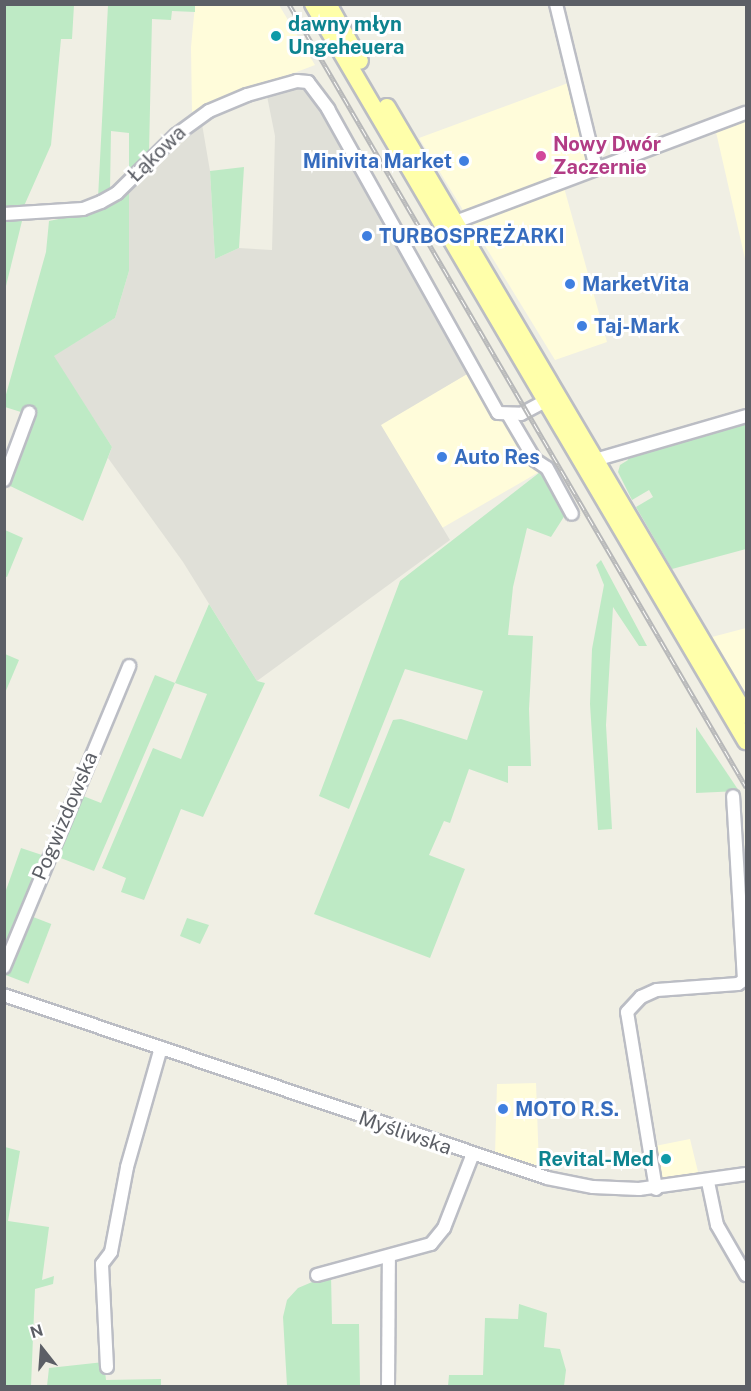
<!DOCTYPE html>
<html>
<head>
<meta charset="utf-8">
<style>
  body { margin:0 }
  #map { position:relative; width:751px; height:1391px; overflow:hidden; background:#f0efe4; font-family:"Public Sans",sans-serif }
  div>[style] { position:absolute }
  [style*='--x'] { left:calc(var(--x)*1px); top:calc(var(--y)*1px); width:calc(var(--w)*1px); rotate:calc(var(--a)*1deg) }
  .commercial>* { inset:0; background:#fffcda; transform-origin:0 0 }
  .industrial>* { inset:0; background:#e0e0d8 }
  .green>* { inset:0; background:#beeac5; transform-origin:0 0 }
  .roads { filter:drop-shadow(2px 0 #bbbdc4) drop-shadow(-2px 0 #bbbdc4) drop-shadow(0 2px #bbbdc4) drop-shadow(0 -2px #bbbdc4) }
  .minor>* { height:12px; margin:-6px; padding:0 6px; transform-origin:6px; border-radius:6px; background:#fff }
  .major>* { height:16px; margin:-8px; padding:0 8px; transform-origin:8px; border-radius:8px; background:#ffa }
  .rail>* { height:5px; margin-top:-2.5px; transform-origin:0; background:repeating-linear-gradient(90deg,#fff 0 9px,#b7b8b9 0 18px); box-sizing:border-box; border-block:2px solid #b7b8b9 }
  .dots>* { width:16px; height:16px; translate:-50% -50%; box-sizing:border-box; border:3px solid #fff; border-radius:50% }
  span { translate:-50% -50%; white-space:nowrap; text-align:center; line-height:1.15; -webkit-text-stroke:6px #fff; paint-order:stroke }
  .culture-label { font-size:20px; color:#0d838f; font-weight:700 }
  .left { translate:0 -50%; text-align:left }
  .right { translate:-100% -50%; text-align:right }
  .hotel-label { font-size:20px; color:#b23c85; font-weight:700 }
  .street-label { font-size:20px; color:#5c5f66 }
  .shop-label { font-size:20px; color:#366cbe; font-weight:700 }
  .frame { position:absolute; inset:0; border:6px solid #5c5f66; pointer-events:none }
  .north { position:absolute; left:12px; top:1319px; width:60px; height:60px; -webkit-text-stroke:4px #fff; paint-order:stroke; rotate:343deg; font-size:16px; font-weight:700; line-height:24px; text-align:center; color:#5c5f66 }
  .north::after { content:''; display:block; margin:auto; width:21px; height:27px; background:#5c5f66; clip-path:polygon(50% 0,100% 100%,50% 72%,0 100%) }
</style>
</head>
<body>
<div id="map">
  <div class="commercial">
    <div style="clip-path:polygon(195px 5px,279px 5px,315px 65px,192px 112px,191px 47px)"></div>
    <div style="clip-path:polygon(568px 83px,590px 165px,463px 210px,419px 138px)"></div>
    <div style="clip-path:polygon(746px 120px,746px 263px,716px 132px)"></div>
    <div style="clip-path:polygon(563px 184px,607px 342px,555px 360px,468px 218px)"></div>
    <div style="left:479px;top:367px;width:121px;height:115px;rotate:60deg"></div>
    <div style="clip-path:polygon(746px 628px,746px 694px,712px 637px)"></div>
    <div style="clip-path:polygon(536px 1083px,539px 1167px,495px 1155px,497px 1084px)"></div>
    <div style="clip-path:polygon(690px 1139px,699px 1176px,650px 1182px,645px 1148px)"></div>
  </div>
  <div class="industrial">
    <div style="clip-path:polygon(298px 88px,322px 88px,479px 367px,381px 425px,450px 540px,257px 681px,183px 562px,108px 458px,112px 447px,53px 356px,115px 318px,129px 271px,129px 191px,202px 124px,210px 171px,215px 259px,239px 248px,272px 250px,275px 136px,267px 96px)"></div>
  </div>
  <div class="green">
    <div style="clip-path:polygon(4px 5px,74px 5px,72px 39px,61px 39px,51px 145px,24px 206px,5px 207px)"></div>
    <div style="clip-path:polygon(108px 5px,195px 5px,195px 12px,172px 11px,171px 20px,152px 19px,149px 152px,129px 175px,129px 133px,111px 131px,110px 190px,98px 198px)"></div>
    <div style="clip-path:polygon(244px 167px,239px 248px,215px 259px,210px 171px)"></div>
    <div style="clip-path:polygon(129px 191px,129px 271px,115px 318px,54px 356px,112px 447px,83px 521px,6px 484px,24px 413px,5px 407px,5px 398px,46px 252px,49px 221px,102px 210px)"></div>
    <div style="clip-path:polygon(5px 220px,22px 221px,5px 290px,4px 220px)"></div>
    <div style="clip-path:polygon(746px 420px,746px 549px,672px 569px,636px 507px,653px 497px,649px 490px,632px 500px,618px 472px,620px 465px,628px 460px,626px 455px)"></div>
    <div style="clip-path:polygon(544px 469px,567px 512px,551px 537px,527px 528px,513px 587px,508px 635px,533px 636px,529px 709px,531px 766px,508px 766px,508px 783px,469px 769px,450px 823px,444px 821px,429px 855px,465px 869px,430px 958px,314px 914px,393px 720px,401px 719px,467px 740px,483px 691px,405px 669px,349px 809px,319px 796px,400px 581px)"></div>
    <div style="clip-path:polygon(5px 530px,23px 538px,7px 577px,4px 576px)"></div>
    <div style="clip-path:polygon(601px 560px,647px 646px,639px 646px,613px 607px,606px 725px,612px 829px,598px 830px,590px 704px,592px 649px,604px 585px,596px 565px)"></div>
    <div style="clip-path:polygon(209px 604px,257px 681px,265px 683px,203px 817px,181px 809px,144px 900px,121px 892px,126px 878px,102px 868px,153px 748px,181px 759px,207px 694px,175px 683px,94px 871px,53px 855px,78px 794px,101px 803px,155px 675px,175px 683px)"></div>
    <div style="clip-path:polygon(5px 654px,19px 660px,5px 693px)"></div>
    <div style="clip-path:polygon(696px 727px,739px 791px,696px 793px)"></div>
    <div style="clip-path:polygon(21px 848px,45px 856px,5px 957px,5px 893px)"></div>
    <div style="left:28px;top:915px;width:25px;height:64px;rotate:21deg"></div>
    <div style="clip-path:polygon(187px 918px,209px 925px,200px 944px,180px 936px)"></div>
    <div style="clip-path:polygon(5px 1147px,20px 1151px,8px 1221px,49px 1227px,42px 1280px,54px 1276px,53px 1284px,35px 1289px,31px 1386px,5px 1386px)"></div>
    <div style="clip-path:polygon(331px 1274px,332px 1324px,359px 1324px,360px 1386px,287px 1386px,283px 1317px,287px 1300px,298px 1288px)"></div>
    <div style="clip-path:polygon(519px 1304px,547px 1313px,544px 1347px,560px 1349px,566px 1370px,564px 1386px,448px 1386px,449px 1375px,483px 1375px,485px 1318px,518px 1319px)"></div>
    <div style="clip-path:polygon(104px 1362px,106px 1380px,161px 1379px,161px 1386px,47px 1386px,49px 1368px)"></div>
  </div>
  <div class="roads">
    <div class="minor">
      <div style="--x:556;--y:4;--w:169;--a:76.3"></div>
      <div style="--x:4;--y:214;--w:79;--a:-3.6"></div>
      <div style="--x:83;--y:209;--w:19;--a:-21"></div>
      <div style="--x:101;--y:202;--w:18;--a:-29"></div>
      <div style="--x:117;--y:193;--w:83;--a:-44.5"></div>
      <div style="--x:176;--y:135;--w:41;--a:-36"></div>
      <div style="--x:209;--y:111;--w:41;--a:-22.8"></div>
      <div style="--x:247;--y:95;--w:52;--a:-15.6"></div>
      <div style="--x:297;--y:81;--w:11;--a:5"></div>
      <div style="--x:308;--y:82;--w:34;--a:53"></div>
      <div style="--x:328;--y:109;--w:348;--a:60.8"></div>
      <div style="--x:498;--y:413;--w:23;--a:2"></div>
      <div style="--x:521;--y:414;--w:26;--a:-28"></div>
      <div style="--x:450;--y:224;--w:316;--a:-20.6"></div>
      <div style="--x:509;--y:416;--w:51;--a:59.4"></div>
      <div style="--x:535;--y:460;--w:14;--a:34"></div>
      <div style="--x:547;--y:468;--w:52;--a:61.5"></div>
      <div style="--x:588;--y:462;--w:165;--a:-16.2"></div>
      <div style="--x:4;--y:480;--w:72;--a:-69.5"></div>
      <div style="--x:4;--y:967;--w:326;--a:-67.4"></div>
      <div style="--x:4;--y:995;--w:573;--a:18.62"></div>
      <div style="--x:547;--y:1178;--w:47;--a:11.1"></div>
      <div style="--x:593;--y:1187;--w:46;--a:2.5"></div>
      <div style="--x:639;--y:1189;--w:108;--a:-8"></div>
      <div style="--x:708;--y:1182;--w:44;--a:78.2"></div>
      <div style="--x:717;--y:1225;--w:58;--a:59.9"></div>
      <div style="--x:656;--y:1189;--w:179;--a:-99.3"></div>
      <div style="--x:627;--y:1012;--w:21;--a:-47"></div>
      <div style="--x:641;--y:997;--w:17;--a:-24"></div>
      <div style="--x:657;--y:990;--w:81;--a:-4.2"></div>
      <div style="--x:738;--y:984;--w:7;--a:-34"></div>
      <div style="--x:744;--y:980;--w:184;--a:-93.4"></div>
      <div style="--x:317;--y:1275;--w:118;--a:-15.2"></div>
      <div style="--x:431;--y:1244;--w:21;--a:-51"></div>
      <div style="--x:444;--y:1228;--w:77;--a:-68.7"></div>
      <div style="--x:107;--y:1367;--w:103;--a:-92.8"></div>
      <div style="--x:102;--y:1264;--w:15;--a:-53"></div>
      <div style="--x:111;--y:1252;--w:86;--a:-79.3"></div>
      <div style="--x:127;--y:1167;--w:124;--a:-74.1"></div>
      <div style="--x:388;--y:1386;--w:129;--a:-89.6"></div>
    </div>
    <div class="major">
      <div style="--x:313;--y:4;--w:855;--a:59.57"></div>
      <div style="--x:328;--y:4;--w:65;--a:60.7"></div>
      <div style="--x:387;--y:107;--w:706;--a:59.44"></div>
    </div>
  </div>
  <div class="rail">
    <div style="--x:289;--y:4;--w:907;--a:59.73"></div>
  </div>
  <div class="dots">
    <div style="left:276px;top:36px;background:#0f9aa8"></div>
    <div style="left:541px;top:156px;background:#d1479c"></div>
    <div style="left:464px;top:161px;background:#3f7fe0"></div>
    <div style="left:367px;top:236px;background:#3f7fe0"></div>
    <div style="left:570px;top:284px;background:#3f7fe0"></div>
    <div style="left:582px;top:326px;background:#3f7fe0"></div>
    <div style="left:442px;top:457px;background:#3f7fe0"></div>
    <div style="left:503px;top:1109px;background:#3f7fe0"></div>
    <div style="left:666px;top:1159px;background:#0f9aa8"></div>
  </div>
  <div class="culture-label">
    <span class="left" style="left:288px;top:36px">dawny młyn<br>Ungeheuera</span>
    <span class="right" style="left:654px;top:1159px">Revital-Med</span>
  </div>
  <div class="hotel-label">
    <span class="left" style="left:553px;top:156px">Nowy Dwór<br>Zaczernie</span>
  </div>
  <div class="street-label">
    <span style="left:157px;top:154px;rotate:-44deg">Łąkowa</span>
    <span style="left:65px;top:816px;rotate:-67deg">Pogwizdowska</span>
    <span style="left:405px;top:1133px;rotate:19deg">Myśliwska</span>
  </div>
  <div class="shop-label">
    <span class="right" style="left:452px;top:161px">Minivita Market</span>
    <span class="left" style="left:379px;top:236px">TURBOSPRĘŻARKI</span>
    <span class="left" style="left:582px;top:284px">MarketVita</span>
    <span class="left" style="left:594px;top:326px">Taj-Mark</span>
    <span class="left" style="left:454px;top:457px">Auto Res</span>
    <span class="left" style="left:515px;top:1109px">MOTO R.S.</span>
  </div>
  <div class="frame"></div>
  <div class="north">N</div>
</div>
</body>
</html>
